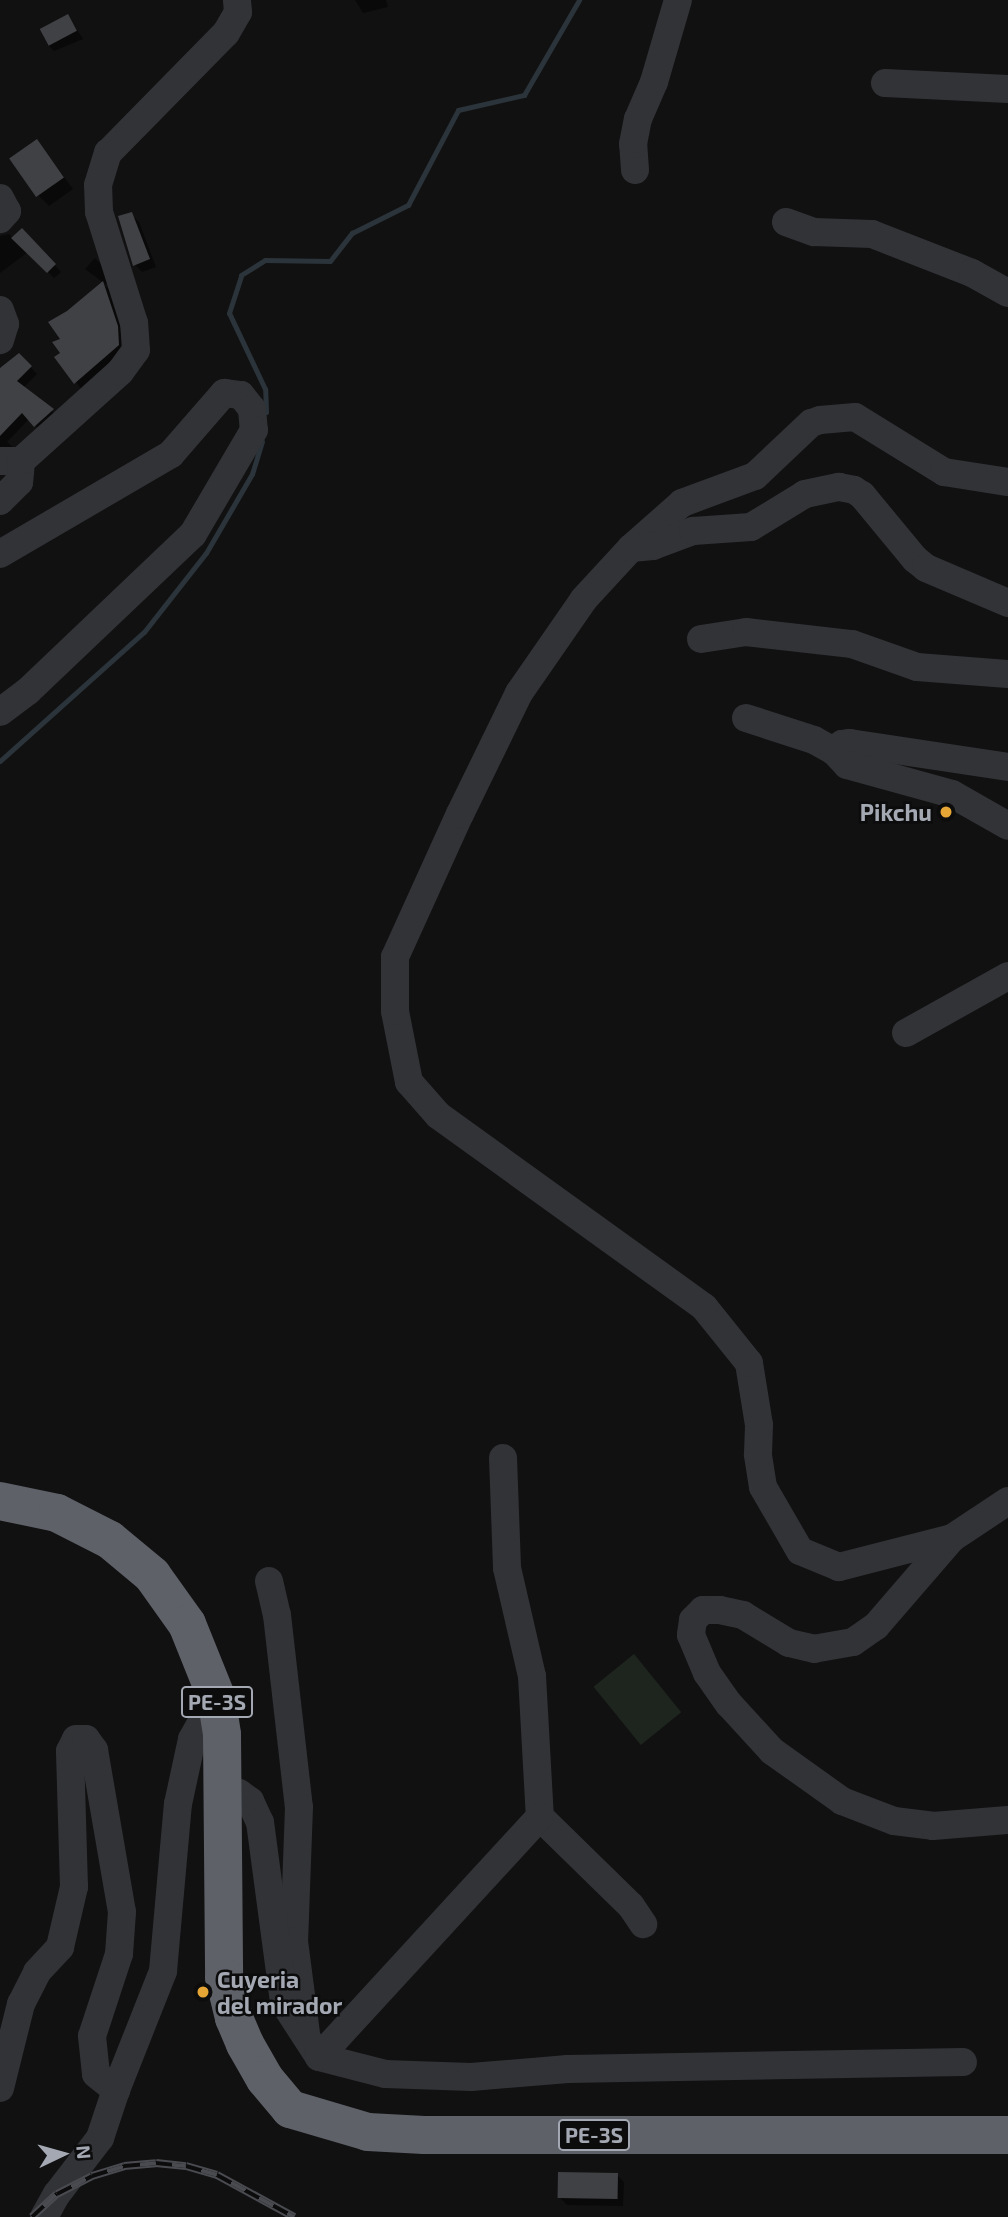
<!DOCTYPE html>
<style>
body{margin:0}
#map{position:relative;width:1008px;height:2217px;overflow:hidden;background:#111112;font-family:"Exo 2",sans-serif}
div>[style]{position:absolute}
.green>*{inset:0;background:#1e251e;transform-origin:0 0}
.shadow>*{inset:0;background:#0007}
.stream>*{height:5px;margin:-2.5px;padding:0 2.5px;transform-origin:2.5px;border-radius:2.5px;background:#2b343a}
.building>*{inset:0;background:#404145;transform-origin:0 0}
.minor>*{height:28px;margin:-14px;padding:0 14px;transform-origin:14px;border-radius:14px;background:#323337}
.highway>*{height:38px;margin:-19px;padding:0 19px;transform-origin:19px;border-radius:19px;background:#5e6168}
.rail>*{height:8px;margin-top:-4px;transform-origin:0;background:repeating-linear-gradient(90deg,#0c0c0d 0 16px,#494b50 0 32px);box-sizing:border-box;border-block:2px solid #494b50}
.dots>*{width:19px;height:19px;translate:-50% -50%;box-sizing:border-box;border:4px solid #0c0c0d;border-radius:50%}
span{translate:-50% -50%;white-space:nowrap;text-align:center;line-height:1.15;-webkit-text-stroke:5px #0c0c0d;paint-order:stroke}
.shield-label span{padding:2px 5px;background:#0c0c0d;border:2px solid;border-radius:5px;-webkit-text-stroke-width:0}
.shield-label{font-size:21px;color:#a3a8b2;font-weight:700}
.poi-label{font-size:23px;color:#a3a8b2;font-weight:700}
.right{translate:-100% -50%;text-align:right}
.left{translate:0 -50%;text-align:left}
.north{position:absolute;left:28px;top:2119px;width:70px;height:70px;-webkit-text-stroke:5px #0c0c0d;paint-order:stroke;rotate:85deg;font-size:19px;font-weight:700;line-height:28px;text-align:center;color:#a3a8b2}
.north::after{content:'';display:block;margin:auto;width:24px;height:32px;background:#a3a8b2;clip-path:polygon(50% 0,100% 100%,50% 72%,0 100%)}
</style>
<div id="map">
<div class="green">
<i style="left:634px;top:1654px;width:75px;height:52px;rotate:51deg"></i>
</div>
<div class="shadow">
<i style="clip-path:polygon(355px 0,386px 0,388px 7px,363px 13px)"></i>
<i style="clip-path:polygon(68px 16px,83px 39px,54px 51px,47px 44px)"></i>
<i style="clip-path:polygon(37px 141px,73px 189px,49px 206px,37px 194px)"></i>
<i style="clip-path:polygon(131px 214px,139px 222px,156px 267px,142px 272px,135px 265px)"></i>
<i style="clip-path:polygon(22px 230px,61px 272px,54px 278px,28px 252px,0 273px,0 236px,9px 234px,13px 238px)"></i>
<i style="clip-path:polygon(95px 258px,102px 265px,108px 285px,103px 283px,110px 290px,124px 335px,126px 353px,82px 390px,57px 357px,62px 353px,68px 313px,104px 283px,85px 269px)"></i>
<i style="clip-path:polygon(19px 355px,37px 374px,23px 388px,59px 417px,42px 432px,29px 419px,7px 442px,17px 451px,0 453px,0 367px,4px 370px)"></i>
<i style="clip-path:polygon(617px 2175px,624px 2182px,623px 2206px,567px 2205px,559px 2197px)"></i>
</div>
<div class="stream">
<i style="left:266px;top:412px;width:23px;rotate:-92deg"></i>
<i style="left:265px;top:389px;width:84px;rotate:-115.3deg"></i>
<i style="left:229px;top:313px;width:40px;rotate:-72deg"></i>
<i style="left:241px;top:275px;width:28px;rotate:-32deg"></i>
<i style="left:265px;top:260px;width:65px;rotate:0.9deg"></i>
<i style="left:330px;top:261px;width:36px;rotate:-52deg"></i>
<i style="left:352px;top:233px;width:63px;rotate:-26.6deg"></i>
<i style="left:408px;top:205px;width:107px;rotate:-62.2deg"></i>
<i style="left:458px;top:110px;width:68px;rotate:-12.8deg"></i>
<i style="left:524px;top:95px;width:110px;rotate:-59.9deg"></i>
<i style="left:0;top:761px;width:193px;rotate:-41.9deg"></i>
<i style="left:144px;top:632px;width:100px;rotate:-51.9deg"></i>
<i style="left:206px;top:553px;width:91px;rotate:-59.8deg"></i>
<i style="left:252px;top:474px;width:34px;rotate:-73deg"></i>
</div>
<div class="building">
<i style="left:68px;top:14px;width:19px;height:32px;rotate:62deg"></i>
<i style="left:37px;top:139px;width:47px;height:34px;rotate:55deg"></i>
<i style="clip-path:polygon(132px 212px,150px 259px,133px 266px,118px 216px)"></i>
<i style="clip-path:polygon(22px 228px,56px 264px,47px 273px,11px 238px)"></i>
<i style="clip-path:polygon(103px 281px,118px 326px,119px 345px,74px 384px,54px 357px,60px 353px,52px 342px,60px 339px,48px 322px,67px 311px)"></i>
<i style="clip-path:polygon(19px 353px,32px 366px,17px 381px,54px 409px,34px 427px,22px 413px,0 436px,0 368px)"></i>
<i style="left:558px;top:2172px;width:60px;height:26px;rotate:1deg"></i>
</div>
<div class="minor">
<i style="left:885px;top:83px;width:123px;rotate:2.8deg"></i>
<i style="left:635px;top:170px;width:26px;rotate:-94deg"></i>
<i style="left:633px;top:144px;width:25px;rotate:-79deg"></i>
<i style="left:638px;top:119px;width:40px;rotate:-66.6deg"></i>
<i style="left:654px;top:82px;width:85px;rotate:-73.7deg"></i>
<i style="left:0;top:198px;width:15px;rotate:62deg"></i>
<i style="left:7px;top:211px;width:11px;rotate:131deg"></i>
<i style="left:786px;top:222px;width:30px;rotate:20deg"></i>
<i style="left:814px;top:232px;width:58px;rotate:2deg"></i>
<i style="left:872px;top:234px;width:107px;rotate:21.3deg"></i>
<i style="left:972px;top:273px;width:41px;rotate:29.1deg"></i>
<i style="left:0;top:310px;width:15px;rotate:70deg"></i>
<i style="left:5px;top:324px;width:17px;rotate:107deg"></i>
<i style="left:0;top:461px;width:21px"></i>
<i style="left:21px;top:461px;width:21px;rotate:95deg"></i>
<i style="left:19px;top:482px;width:27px;rotate:135deg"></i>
<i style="left:21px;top:461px;width:133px;rotate:-42deg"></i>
<i style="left:120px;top:372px;width:27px;rotate:-54deg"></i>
<i style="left:136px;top:350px;width:27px;rotate:-94deg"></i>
<i style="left:134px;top:323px;width:116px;rotate:-107.5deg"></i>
<i style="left:99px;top:212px;width:27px;rotate:-92deg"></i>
<i style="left:98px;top:185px;width:34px;rotate:-73deg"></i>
<i style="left:108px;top:153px;width:168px;rotate:-45.5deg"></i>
<i style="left:226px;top:33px;width:24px;rotate:-60deg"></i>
<i style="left:238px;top:12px;width:12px;rotate:-95deg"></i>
<i style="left:631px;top:548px;width:68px;rotate:-41.4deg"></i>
<i style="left:682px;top:503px;width:78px;rotate:-20.3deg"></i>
<i style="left:755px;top:476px;width:77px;rotate:-43.4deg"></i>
<i style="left:811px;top:423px;width:9px;rotate:-18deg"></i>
<i style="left:820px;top:420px;width:35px;rotate:-5deg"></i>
<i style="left:855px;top:417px;width:105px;rotate:31.7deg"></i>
<i style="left:944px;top:472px;width:65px;rotate:8.9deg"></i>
<i style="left:0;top:554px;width:198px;rotate:-30.3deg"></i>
<i style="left:171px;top:454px;width:81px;rotate:-49deg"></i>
<i style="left:224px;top:393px;width:17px;rotate:7deg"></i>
<i style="left:241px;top:395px;width:18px;rotate:52deg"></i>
<i style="left:252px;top:409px;width:21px;rotate:85deg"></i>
<i style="left:254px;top:430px;width:121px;rotate:120.4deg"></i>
<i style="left:193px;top:534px;width:228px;rotate:136.4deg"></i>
<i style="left:28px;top:691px;width:35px;rotate:143deg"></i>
<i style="left:701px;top:639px;width:46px;rotate:-8.8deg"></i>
<i style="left:746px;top:632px;width:107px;rotate:6.5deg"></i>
<i style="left:852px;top:644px;width:69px;rotate:19.5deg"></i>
<i style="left:917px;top:667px;width:91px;rotate:4.4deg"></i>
<i style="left:746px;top:718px;width:71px;rotate:17.9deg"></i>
<i style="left:814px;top:740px;width:23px;rotate:29deg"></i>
<i style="left:1008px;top:767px;width:160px;rotate:-171.4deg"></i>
<i style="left:850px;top:743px;width:8px;rotate:173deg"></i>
<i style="left:842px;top:744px;width:11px;rotate:139deg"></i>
<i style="left:834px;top:751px;width:19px;rotate:47deg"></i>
<i style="left:847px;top:765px;width:109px;rotate:15.4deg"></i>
<i style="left:952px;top:794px;width:64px;rotate:29.7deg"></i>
<i style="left:906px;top:1033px;width:117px;rotate:-29.2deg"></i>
<i style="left:503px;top:1458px;width:110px;rotate:87.9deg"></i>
<i style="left:507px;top:1568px;width:111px;rotate:77deg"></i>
<i style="left:532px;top:1676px;width:141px;rotate:86.8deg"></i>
<i style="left:540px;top:1817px;width:127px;rotate:44.4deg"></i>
<i style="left:631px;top:1906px;width:22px;rotate:56deg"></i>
<i style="left:1008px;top:1501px;width:67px;rotate:146.5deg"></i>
<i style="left:952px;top:1538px;width:116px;rotate:130.8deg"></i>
<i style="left:876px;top:1626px;width:28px;rotate:145deg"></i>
<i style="left:853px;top:1642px;width:39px;rotate:170deg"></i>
<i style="left:815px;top:1649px;width:27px;rotate:-167deg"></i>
<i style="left:789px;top:1643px;width:54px;rotate:-148.7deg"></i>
<i style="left:743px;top:1615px;width:24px;rotate:-168deg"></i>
<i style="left:720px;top:1610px;width:17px;rotate:180deg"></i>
<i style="left:703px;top:1610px;width:14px;rotate:135deg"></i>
<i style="left:693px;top:1620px;width:15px;rotate:98deg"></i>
<i style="left:691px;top:1635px;width:41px;rotate:67.2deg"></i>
<i style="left:707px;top:1673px;width:38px;rotate:55deg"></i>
<i style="left:729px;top:1704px;width:64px;rotate:47.5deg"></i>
<i style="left:772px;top:1751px;width:86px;rotate:35.5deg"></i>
<i style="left:842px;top:1801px;width:56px;rotate:21deg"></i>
<i style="left:894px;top:1821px;width:39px;rotate:7deg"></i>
<i style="left:933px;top:1826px;width:75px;rotate:-4.6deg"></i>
<i style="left:952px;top:1538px;width:117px;rotate:165.6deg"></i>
<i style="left:839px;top:1567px;width:42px;rotate:-157.7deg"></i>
<i style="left:800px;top:1551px;width:74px;rotate:-120deg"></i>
<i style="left:763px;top:1487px;width:33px;rotate:-99deg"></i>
<i style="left:758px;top:1454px;width:29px;rotate:-88deg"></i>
<i style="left:759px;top:1425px;width:63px;rotate:-99.2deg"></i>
<i style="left:749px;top:1363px;width:72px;rotate:-128.8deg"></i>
<i style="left:704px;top:1307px;width:328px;rotate:-144.2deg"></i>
<i style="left:438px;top:1115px;width:44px;rotate:-131.3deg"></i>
<i style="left:409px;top:1082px;width:72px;rotate:-101.2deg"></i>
<i style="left:395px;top:1011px;width:54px;rotate:-90deg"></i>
<i style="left:395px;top:957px;width:157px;rotate:-65.6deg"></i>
<i style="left:460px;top:814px;width:135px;rotate:-64deg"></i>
<i style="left:519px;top:693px;width:114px;rotate:-55.3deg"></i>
<i style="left:584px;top:599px;width:69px;rotate:-47.3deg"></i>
<i style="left:631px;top:548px;width:22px;rotate:-5deg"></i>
<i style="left:653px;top:546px;width:43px;rotate:-20.6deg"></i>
<i style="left:693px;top:531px;width:58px;rotate:-3.9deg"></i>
<i style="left:751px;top:527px;width:63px;rotate:-31.4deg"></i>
<i style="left:805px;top:494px;width:35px;rotate:-12deg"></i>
<i style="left:839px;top:487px;width:15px;rotate:11deg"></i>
<i style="left:854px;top:490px;width:9px;rotate:32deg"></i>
<i style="left:862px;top:495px;width:83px;rotate:50.4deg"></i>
<i style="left:915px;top:559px;width:14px;rotate:39deg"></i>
<i style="left:926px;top:568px;width:89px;rotate:23.1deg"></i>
<i style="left:269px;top:1581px;width:35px;rotate:77deg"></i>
<i style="left:277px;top:1615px;width:193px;rotate:83.5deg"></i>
<i style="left:299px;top:1807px;width:134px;rotate:92.1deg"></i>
<i style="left:294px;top:1941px;width:94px;rotate:82.6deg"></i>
<i style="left:223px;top:1794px;width:16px;rotate:-4deg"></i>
<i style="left:239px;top:1793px;width:14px;rotate:36deg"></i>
<i style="left:250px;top:1801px;width:23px;rotate:65deg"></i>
<i style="left:260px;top:1822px;width:183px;rotate:82.4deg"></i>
<i style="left:284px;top:2003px;width:64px;rotate:57.1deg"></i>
<i style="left:319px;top:2057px;width:68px;rotate:14.4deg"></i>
<i style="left:385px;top:2074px;width:86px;rotate:2deg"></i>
<i style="left:471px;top:2077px;width:97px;rotate:-4.7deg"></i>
<i style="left:568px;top:2069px;width:395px;rotate:-1deg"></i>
<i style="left:319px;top:2057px;width:326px;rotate:-47.4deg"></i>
<i style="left:0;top:2088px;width:87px;rotate:-76deg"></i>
<i style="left:21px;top:2004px;width:36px;rotate:-63deg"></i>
<i style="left:37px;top:1972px;width:34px;rotate:-47deg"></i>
<i style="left:60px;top:1947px;width:62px;rotate:-76.9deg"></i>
<i style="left:74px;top:1887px;width:136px;rotate:-91.7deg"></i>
<i style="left:70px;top:1751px;width:13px;rotate:-63deg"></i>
<i style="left:76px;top:1739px;width:10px"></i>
<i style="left:86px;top:1739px;width:14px;rotate:54deg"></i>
<i style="left:94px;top:1750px;width:164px;rotate:80.2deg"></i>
<i style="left:122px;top:1912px;width:42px;rotate:94.1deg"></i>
<i style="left:119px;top:1954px;width:86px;rotate:108.2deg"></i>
<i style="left:92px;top:2036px;width:38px;rotate:84deg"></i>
<i style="left:96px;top:2074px;width:26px;rotate:39deg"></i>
<i style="left:116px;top:2090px;width:128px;rotate:-68.4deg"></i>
<i style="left:163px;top:1971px;width:168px;rotate:-84.9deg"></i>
<i style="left:178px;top:1804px;width:66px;rotate:-77.8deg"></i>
<i style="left:192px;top:1739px;width:49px;rotate:-60.8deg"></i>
<i style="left:44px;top:2217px;width:26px;rotate:-61deg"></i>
<i style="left:57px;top:2194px;width:71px;rotate:-52.5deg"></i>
<i style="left:100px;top:2138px;width:51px;rotate:-71.6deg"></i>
</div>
<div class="highway">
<i style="left:0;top:1501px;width:58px;rotate:11.9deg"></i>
<i style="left:57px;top:1513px;width:59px;rotate:27deg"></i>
<i style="left:110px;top:1540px;width:55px;rotate:39.8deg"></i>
<i style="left:152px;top:1575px;width:60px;rotate:54.5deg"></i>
<i style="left:187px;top:1624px;width:78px;rotate:68.1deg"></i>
<i style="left:216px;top:1696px;width:39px;rotate:81deg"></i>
<i style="left:222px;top:1735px;width:242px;rotate:89.5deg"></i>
<i style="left:224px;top:1977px;width:42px;rotate:76.3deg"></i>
<i style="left:234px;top:2018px;width:28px;rotate:67deg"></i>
<i style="left:245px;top:2044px;width:40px;rotate:60.3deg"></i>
<i style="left:265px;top:2079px;width:39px;rotate:50deg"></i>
<i style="left:290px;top:2109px;width:81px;rotate:16.4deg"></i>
<i style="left:368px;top:2132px;width:56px;rotate:3.1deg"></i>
<i style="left:424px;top:2135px;width:584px"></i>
</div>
<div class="rail">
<i style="left:32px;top:2217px;width:34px;rotate:-43deg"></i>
<i style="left:57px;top:2194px;width:39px;rotate:-27deg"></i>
<i style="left:92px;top:2176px;width:34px;rotate:-17deg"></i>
<i style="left:124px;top:2166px;width:32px;rotate:-5deg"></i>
<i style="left:156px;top:2163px;width:30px;rotate:6deg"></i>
<i style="left:186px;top:2166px;width:32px;rotate:16deg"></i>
<i style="left:217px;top:2175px;width:88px;rotate:28.6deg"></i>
</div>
<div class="dots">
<i style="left:946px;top:812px;background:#e5a636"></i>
<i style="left:203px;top:1992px;background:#e5a636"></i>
</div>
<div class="shield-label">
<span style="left:217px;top:1702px">PE-3S</span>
<span style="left:594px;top:2135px">PE-3S</span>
</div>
<div class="poi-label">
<span class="right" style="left:932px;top:812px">Pikchu</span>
<span class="left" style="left:217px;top:1992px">Cuyeria<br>del mirador</span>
</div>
<div class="north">N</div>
</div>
